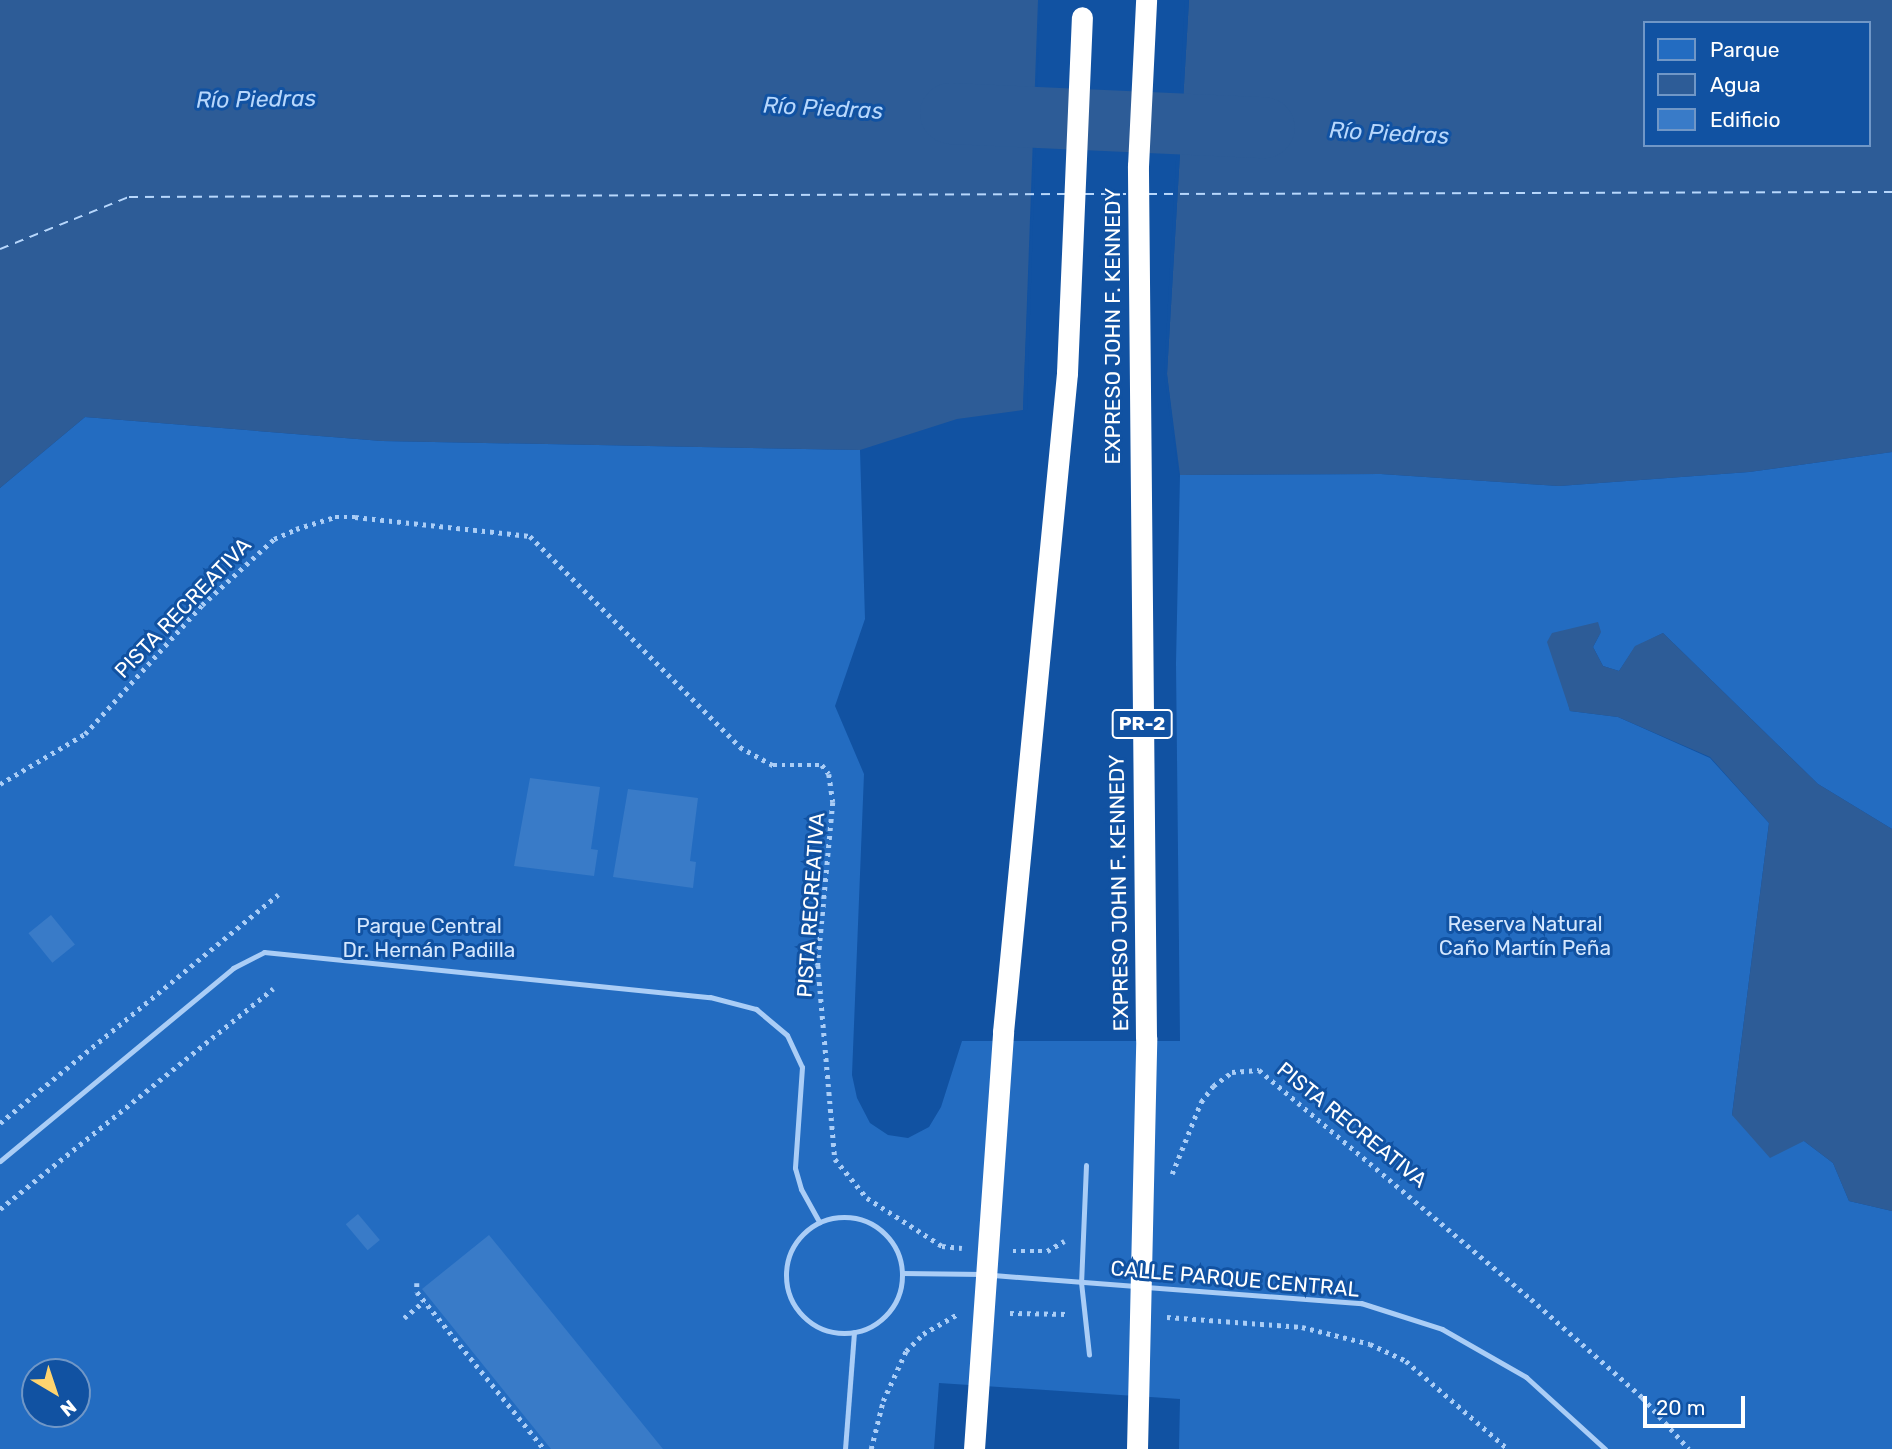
<!DOCTYPE html>
<meta charset="utf-8">
<style>
body{margin:0}
#map{position:relative;width:1892px;height:1449px;overflow:hidden;background:#1152a2;font-family:Rubik,sans-serif}
div>[style]{position:absolute}
.green>*{inset:0;background:#236cc1}
.water>*{inset:0;background:#2d5c97}
.pier>*{inset:0;background:#1152a2}
.river>*{height:61px;margin:-30.5px;padding:0 30.5px;transform-origin:30.5px;border-radius:30.5px;background:#2d5c97}
.ferry>*{height:2px;margin-top:-1px;transform-origin:0;background:repeating-linear-gradient(90deg,#b7d7fc 0 9px,transparent 0 16px)}
.building>*{inset:0;background:#397bc8;transform-origin:0 0}
.path>*{height:4.5px;margin-top:-2.25px;transform-origin:0;background:repeating-linear-gradient(90deg,#aacdf6 0 3.5px,transparent 0 8.5px)}
.service>*{height:5px;margin:-2.5px;padding:0 2.5px;transform-origin:2.5px;border-radius:2.5px;background:#aacdf6}
.service>.ring{margin:-2.5px;padding:0;box-sizing:content-box;background:none;border:5px solid #aacdf6;border-radius:50%}
.motorway-bridge>*{height:21px;margin:-10.5px;padding:0 10.5px;transform-origin:10.5px;border-radius:10.5px;background:#fff}
span{translate:-50% -50%;white-space:nowrap;text-align:center;line-height:1.15;-webkit-text-stroke:6px #1152a2;paint-order:stroke}
.shield-label span{padding:2px 5px;background:#1152a2;border:2px solid;border-radius:5px;-webkit-text-stroke-width:0}
.shield-label{font-size:19px;color:#fff;font-weight:700}
.street-label{font-size:21px;color:#fff}
.park-label{font-size:21px;color:#d4e7fe}
.water-label{font-size:23px;color:#b7d7fc;font-style:italic}
.legend{position:absolute;left:1643px;top:21px;width:228px;height:126px;box-sizing:border-box;background:#1152a2;border:2px solid #7097c7;margin:0;padding:9px 12px;list-style:none;font-size:21px;color:#fff}
.legend li{display:flex;align-items:center;gap:14px;height:35px}
.legend b{width:35px;border:2px solid #7097c7}
.north{position:absolute;left:21px;top:1358px;width:70px;height:70px;box-sizing:border-box;background:#1152a2;border:2px solid #7097c7;border-radius:50%;rotate:141deg;font-size:19px;font-weight:700;line-height:28px;text-align:center;color:#fff}
.north::after{content:'';display:block;margin:auto;width:24px;height:32px;background:#ffd46f;clip-path:polygon(50% 0,100% 100%,50% 72%,0 100%)}
.scale{position:absolute;left:1643px;top:1396px;width:102px;height:32px;box-sizing:border-box;border:4px solid #fff;border-top:0;padding-left:9px;font-size:21px;line-height:24px;white-space:nowrap;color:#fff;-webkit-text-stroke:5px #1152a2;paint-order:stroke}
</style>
<div id="map">
<div class="green">
<i style="clip-path:polygon(evenodd,85px 417px,382px 441px,860px 450px,865px 619px,835px 706px,864px 774px,852px 1075px,857px 1098px,870px 1123px,888px 1135px,908px 1138px,929px 1127px,941px 1107px,962px 1041px,1180px 1041px,1176px 663px,1180px 475px,1381px 474px,1559px 486px,1749px 472px,1892px 452px,1892px 829px,1818px 784px,1663px 633px,1635px 647px,1619px 671px,1603px 666px,1593px 647px,1601px 632px,1564px 687px,1570px 711px,1618px 717px,1710px 758px,1769px 823px,1732px 1115px,1804px 1141px,1833px 1163px,1849px 1201px,1892px 1211px,1892px 1449px,1179px 1449px,1180px 1399px,939px 1383px,934px 1449px,0 1449px,0 488px,85px 417px,35px 1372px,77px 1372px,77px 1414px,35px 1414px,35px 1372px)"></i>
</div>
<div class="water">
<i style="clip-path:polygon(0 0,1038px 0,1023px 410px,957px 419px,860px 450px,382px 441px,85px 417px,0 488px)"></i>
<i style="clip-path:polygon(evenodd,1189px 0,1892px 0,1892px 452px,1749px 472px,1559px 486px,1381px 474px,1180px 475px,1167px 374px,1189px 0,1645px 23px,1869px 23px,1869px 145px,1645px 145px,1645px 23px)"></i>
<i style="clip-path:polygon(1598px 622px,1601px 632px,1593px 647px,1603px 666px,1619px 671px,1635px 646px,1663px 633px,1818px 784px,1892px 829px,1892px 1211px,1849px 1201px,1833px 1163px,1804px 1141px,1770px 1158px,1732px 1115px,1769px 823px,1710px 757px,1618px 717px,1570px 711px,1547px 642px,1552px 633px)"></i>
</div>
<div class="pier">
<i style="clip-path:polygon(1040px 0,1027px 410px,1023px 414px,1023px 410px)"></i>
<i style="clip-path:polygon(1185px 0,1189px 0,1167px 374px,1179px 478px,1164px 375px)"></i>
</div>
<div class="river">
<i style="left:950px;top:113px;width:314px;rotate:2.6deg"></i>
</div>
<div class="ferry">
<i style="left:1085px;top:194px;width:43px"></i>
<i style="left:1148px;top:194px;width:744px;rotate:-0.15deg"></i>
<i style="left:0;top:249px;width:139px;rotate:-22deg"></i>
<i style="left:129px;top:197px;width:936px;rotate:-0.18deg"></i>
</div>
<div class="building">
<i style="clip-path:polygon(530px 778px,600px 787px,591px 849px,598px 850px,594px 876px,514px 866px)"></i>
<i style="clip-path:polygon(628px 789px,698px 798px,690px 861px,696px 862px,693px 888px,613px 877px)"></i>
<i style="left:51px;top:915px;width:38px;height:29px;rotate:51deg"></i>
<i style="left:358px;top:1214px;width:34px;height:16px;rotate:50deg"></i>
<i style="clip-path:polygon(489px 1235px,663px 1449px,551px 1449px,422px 1289px)"></i>
</div>
<div class="path">
<i style="left:0;top:784px;width:99px;rotate:-30.5deg"></i>
<i style="left:85px;top:734px;width:174px;rotate:-47.8deg"></i>
<i style="left:202px;top:605px;width:98px;rotate:-42.5deg"></i>
<i style="left:274px;top:539px;width:24px;rotate:-24deg"></i>
<i style="left:296px;top:529px;width:41px;rotate:-17.1deg"></i>
<i style="left:335px;top:517px;width:20px"></i>
<i style="left:355px;top:517px;width:176px;rotate:6.2deg"></i>
<i style="left:530px;top:536px;width:298px;rotate:45.1deg"></i>
<i style="left:740px;top:747px;width:38px;rotate:29deg"></i>
<i style="left:773px;top:765px;width:49px"></i>
<i style="left:822px;top:765px;width:11px;rotate:52deg"></i>
<i style="left:829px;top:774px;width:28px;rotate:82deg"></i>
<i style="left:833px;top:802px;width:164px;rotate:95.3deg"></i>
<i style="left:818px;top:965px;width:195px;rotate:85deg"></i>
<i style="left:835px;top:1159px;width:50px;rotate:50.6deg"></i>
<i style="left:867px;top:1198px;width:89px;rotate:32.6deg"></i>
<i style="left:942px;top:1246px;width:20px;rotate:6deg"></i>
<i style="left:0;top:1123px;width:360px;rotate:-39.4deg"></i>
<i style="left:1172px;top:1174px;width:78px;rotate:-68.1deg"></i>
<i style="left:1201px;top:1102px;width:20px;rotate:-53deg"></i>
<i style="left:1213px;top:1086px;width:24px;rotate:-36deg"></i>
<i style="left:1232px;top:1072px;width:27px;rotate:-4deg"></i>
<i style="left:1259px;top:1070px;width:356px;rotate:40.1deg"></i>
<i style="left:1531px;top:1299px;width:148px;rotate:41.4deg"></i>
<i style="left:1642px;top:1397px;width:70px;rotate:47.9deg"></i>
<i style="left:0;top:1209px;width:351px;rotate:-38.9deg"></i>
<i style="left:1013px;top:1251px;width:34px"></i>
<i style="left:1047px;top:1251px;width:20px;rotate:-30deg"></i>
<i style="left:417px;top:1283px;width:9px;rotate:90deg"></i>
<i style="left:417px;top:1292px;width:202px;rotate:51deg"></i>
<i style="left:1010px;top:1313px;width:57px;rotate:1deg"></i>
<i style="left:1167px;top:1317px;width:135px;rotate:4.2deg"></i>
<i style="left:1302px;top:1327px;width:70px;rotate:14deg"></i>
<i style="left:1370px;top:1344px;width:40px;rotate:25deg"></i>
<i style="left:1406px;top:1361px;width:135px;rotate:40.8deg"></i>
<i style="left:404px;top:1318px;width:26px;rotate:-40deg"></i>
<i style="left:871px;top:1449px;width:49px;rotate:-76deg"></i>
<i style="left:883px;top:1401px;width:55px;rotate:-65.3deg"></i>
<i style="left:906px;top:1351px;width:24px;rotate:-45deg"></i>
<i style="left:923px;top:1334px;width:38px;rotate:-30deg"></i>
</div>
<div class="service">
<i style="left:0;top:1161px;width:303px;rotate:-39.6deg"></i>
<i style="left:233px;top:968px;width:35px;rotate:-27deg"></i>
<i style="left:264px;top:952px;width:448px;rotate:5.8deg"></i>
<i style="left:710px;top:997px;width:48px;rotate:14.6deg"></i>
<i style="left:756px;top:1009px;width:40px;rotate:40deg"></i>
<i style="left:787px;top:1035px;width:35px;rotate:65deg"></i>
<i style="left:802px;top:1067px;width:101px;rotate:94deg"></i>
<i style="left:795px;top:1168px;width:22px;rotate:74deg"></i>
<i style="left:801px;top:1189px;width:38px;rotate:61deg"></i>
<i style="left:1086px;top:1165px;width:117px;rotate:92.4deg"></i>
<i style="left:1081px;top:1282px;width:73px;rotate:83.7deg"></i>
<i class="ring" style="left:786px;top:1217px;width:111px;height:111px"></i>
<i style="left:902px;top:1273px;width:81px;rotate:0.7deg"></i>
<i style="left:993px;top:1275px;width:143px;rotate:4.4deg"></i>
<i style="left:1146px;top:1287px;width:216px;rotate:4.3deg"></i>
<i style="left:1361px;top:1303px;width:85px;rotate:17.8deg"></i>
<i style="left:1442px;top:1329px;width:97px;rotate:29.7deg"></i>
<i style="left:1526px;top:1377px;width:107px;rotate:42.3deg"></i>
<i style="left:845px;top:1449px;width:117px;rotate:-85.6deg"></i>
</div>
<div class="motorway-bridge">
<i style="left:974px;top:1449px;width:418px;rotate:-86deg"></i>
<i style="left:1003px;top:1032px;width:662px;rotate:-84.45deg"></i>
<i style="left:1067px;top:373px;width:356px;rotate:-87.6deg"></i>
<i style="left:1137px;top:1449px;width:411px;rotate:-88.7deg"></i>
<i style="left:1146px;top:1038px;width:872px;rotate:-90.53deg"></i>
<i style="left:1138px;top:166px;width:166px;rotate:-87.2deg"></i>
</div>
<div class="shield-label">
<span style="left:1142px;top:724px">PR-2</span>
</div>
<div class="street-label">
<span style="left:1113px;top:326px;rotate:-90deg">EXPRESO JOHN F. KENNEDY</span>
<span style="left:183px;top:608px;rotate:-46deg">PISTA RECREATIVA</span>
<span style="left:1119px;top:893px;rotate:-91deg">EXPRESO JOHN F. KENNEDY</span>
<span style="left:811px;top:905px;rotate:-86deg">PISTA RECREATIVA</span>
<span style="left:1352px;top:1125px;rotate:39deg">PISTA RECREATIVA</span>
<span style="left:1235px;top:1279px;rotate:5deg">CALLE PARQUE CENTRAL</span>
</div>
<div class="park-label">
<span style="left:1525px;top:936px">Reserva Natural<br>Caño Martín Peña</span>
<span style="left:429px;top:938px">Parque Central<br>Dr. Hernán Padilla</span>
</div>
<div class="water-label">
<span style="left:256px;top:99px;rotate:-1deg">Río Piedras</span>
<span style="left:823px;top:108px;rotate:3deg">Río Piedras</span>
<span style="left:1389px;top:133px;rotate:3deg">Río Piedras</span>
</div>
<ul class="legend">
<li><b style="height:19px;background:#236cc1"></b>Parque</li>
<li><b style="height:19px;background:#2d5c97"></b>Agua</li>
<li><b style="height:19px;background:#397bc8"></b>Edificio</li>
</ul>
<div class="north">N</div>
<div class="scale">20 m</div>
</div>
